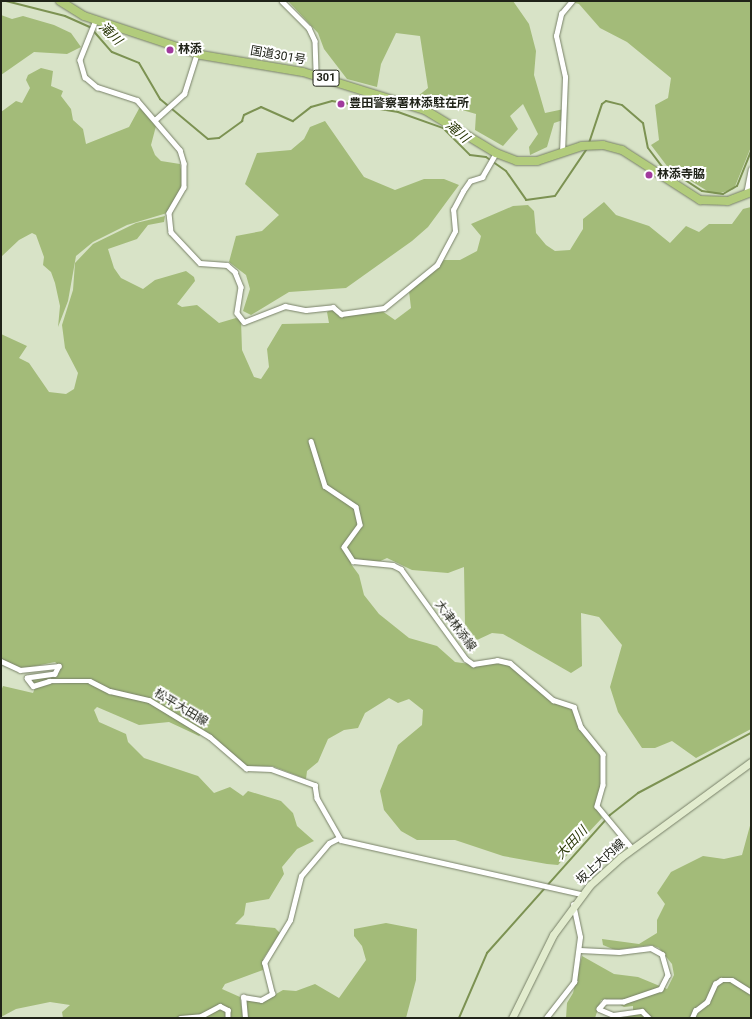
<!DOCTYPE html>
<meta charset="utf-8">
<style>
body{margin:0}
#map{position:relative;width:752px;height:1019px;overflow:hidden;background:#d8e3c7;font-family:Roboto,"Noto Sans JP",sans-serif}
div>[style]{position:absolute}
.forest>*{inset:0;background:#a3bb79}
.stream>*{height:2px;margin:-1px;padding:0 1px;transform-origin:1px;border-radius:1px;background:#7c9252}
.roads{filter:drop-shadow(0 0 1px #788168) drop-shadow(0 0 1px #788168)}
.minor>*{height:4.5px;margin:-2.25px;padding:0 2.25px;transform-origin:2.25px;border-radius:2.25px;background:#fff}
.secondary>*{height:7px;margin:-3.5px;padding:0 3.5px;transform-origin:3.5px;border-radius:3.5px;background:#e2ecce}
.trunk>*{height:8px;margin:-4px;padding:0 4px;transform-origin:4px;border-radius:4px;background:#b2cc7c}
.dots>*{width:11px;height:11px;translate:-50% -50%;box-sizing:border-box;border:2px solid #fff;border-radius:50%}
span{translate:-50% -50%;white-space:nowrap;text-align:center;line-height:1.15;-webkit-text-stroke:4px #fff;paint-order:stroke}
.shield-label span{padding:1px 3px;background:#fff;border:1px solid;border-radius:3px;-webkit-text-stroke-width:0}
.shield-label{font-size:11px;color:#202319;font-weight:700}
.poi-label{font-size:12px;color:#202319;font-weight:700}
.left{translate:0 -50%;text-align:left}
.street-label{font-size:12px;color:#202319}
.water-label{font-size:13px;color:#263402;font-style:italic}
.frame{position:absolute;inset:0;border:2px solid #202319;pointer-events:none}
</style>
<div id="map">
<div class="forest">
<i style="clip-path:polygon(288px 1px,513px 1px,529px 24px,536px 51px,534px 75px,545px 113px,564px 109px,563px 120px,554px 123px,547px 147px,530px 155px,529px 147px,538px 134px,523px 104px,510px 116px,518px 129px,503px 146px,475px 130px,476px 114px,452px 107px,420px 106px,413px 100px,428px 88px,420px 36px,396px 33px,381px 64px,377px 87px,347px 79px,324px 49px,318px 33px)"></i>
<i style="clip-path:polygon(567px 1px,751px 1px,751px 147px,734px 189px,717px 194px,709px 192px,667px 166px,651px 145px,659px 140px,655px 105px,668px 98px,671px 78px,627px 42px,600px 28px,579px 4px)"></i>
<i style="clip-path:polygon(1px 15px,12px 19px,23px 16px,54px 25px,71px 33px,81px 47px,67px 54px,34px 52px,1px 75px)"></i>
<i style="clip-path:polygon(41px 68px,53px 71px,51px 86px,63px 91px,61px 96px,71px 109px,73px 120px,83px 129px,86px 144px,129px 127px,141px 105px,156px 126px,151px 145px,155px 155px,161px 161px,180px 164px,182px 175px,182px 185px,167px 213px,127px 225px,93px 242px,76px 256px,68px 301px,58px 327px,60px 306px,55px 283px,51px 272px,43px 265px,44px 257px,36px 235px,32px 233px,19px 240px,1px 257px,1px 112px,16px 101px,22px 103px,30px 88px,26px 80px,28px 75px)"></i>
<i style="clip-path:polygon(325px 121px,364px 177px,395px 190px,424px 179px,444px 179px,459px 185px,428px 227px,412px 241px,346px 288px,289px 292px,251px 315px,243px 311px,250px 289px,246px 275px,229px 262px,236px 236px,262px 231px,279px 215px,245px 184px,257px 153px,291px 150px,304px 139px,310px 127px)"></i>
<i style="clip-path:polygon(604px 202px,616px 215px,649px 226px,670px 243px,686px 226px,699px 232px,709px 224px,732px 224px,743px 209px,751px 207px,751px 729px,696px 758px,672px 741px,655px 748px,642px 748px,618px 712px,610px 687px,622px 645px,599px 617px,581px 613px,582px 666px,571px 673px,503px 634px,492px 633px,477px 640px,465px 624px,464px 567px,448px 573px,412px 570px,387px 558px,376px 563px,354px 560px,351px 564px,359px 575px,364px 595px,379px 614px,409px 638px,437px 646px,455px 662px,477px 665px,505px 662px,543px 693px,575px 712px,601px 754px,601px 787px,595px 805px,602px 818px,558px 865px,547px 864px,503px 856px,455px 840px,417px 840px,401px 831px,384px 810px,380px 791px,398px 745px,422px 725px,423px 710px,409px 699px,398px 703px,389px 698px,365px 713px,358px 728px,344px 730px,328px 739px,318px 762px,307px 771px,306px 779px,272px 766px,247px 766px,211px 736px,145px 697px,111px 690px,91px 679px,33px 684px,31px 679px,57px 675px,60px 666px,55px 662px,21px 669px,1px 659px,1px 334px,27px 346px,19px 358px,29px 363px,49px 392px,66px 394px,74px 389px,78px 373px,65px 348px,62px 325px,73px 290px,75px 263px,93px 244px,136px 223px,165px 216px,164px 222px,148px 225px,137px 239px,108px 249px,114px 268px,121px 278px,143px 289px,155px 280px,186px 271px,194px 277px,195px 281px,177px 304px,182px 307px,197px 305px,219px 323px,236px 318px,241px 320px,242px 350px,254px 377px,261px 379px,269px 367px,267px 349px,282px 324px,329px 323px,327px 312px,332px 309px,340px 316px,382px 311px,395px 320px,411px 308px,409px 291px,444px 260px,460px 260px,477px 251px,481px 236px,471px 224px,513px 206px,528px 205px,534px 211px,536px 233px,546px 245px,555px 251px,570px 250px,583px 229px,583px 219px)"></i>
<i style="clip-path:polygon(90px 682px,148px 702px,202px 734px,199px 736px,169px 722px,139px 725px,97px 707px,94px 710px,99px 722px,126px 734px,128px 742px,144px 758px,198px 776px,214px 793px,230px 787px,243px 796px,248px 791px,281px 801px,293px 813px,297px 826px,314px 841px,297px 849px,282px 867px,284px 874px,269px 899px,246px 903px,244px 915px,235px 924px,275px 928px,280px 933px,263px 959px,263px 970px,225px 984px,222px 989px,240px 997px,243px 1018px,230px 1018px,230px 1011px,222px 1005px,205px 1013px,177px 1018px,63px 1018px,62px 1012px,70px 1005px,50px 1002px,16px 1009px,1px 1017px,1px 691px,3px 686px,33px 693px,35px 688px,47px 684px)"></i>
<i style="clip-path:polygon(751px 822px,751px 1018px,623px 1018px,633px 1015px,633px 1006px,624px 1007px,609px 999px,601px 1000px,595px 1018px,566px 1018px,567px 1003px,573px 993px,582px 956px,614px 974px,638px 977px,667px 989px,674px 975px,672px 964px,659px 948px,651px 945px,615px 950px,603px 945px,602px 939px,639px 944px,657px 933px,657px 920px,665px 904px,657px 893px,671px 872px,703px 856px,724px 859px,742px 855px)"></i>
<i style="clip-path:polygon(386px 923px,417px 929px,416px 980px,406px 1018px,246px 1018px,246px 998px,262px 1002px,283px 990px,296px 991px,315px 984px,339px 998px,366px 960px,362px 946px,354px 936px,354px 929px)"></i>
<i style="clip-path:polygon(221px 1008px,227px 1010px,227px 1018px,187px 1018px)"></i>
</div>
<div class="stream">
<i style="left:6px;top:1px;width:61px;rotate:14.3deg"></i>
<i style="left:65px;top:16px;width:27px;rotate:24deg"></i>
<i style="left:90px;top:27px;width:33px;rotate:49deg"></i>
<i style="left:112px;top:52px;width:29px;rotate:22deg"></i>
<i style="left:139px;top:63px;width:42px;rotate:59.7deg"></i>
<i style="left:160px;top:99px;width:62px;rotate:39.8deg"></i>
<i style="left:208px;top:139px;width:11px;rotate:-5deg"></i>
<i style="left:219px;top:138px;width:29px;rotate:-36deg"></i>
<i style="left:242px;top:121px;width:6px;rotate:-72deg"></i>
<i style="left:244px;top:115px;width:19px;rotate:-25deg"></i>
<i style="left:261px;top:107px;width:35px;rotate:24deg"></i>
<i style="left:293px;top:121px;width:23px;rotate:-38deg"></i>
<i style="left:311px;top:107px;width:22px;rotate:-16deg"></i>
<i style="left:332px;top:101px;width:67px;rotate:9.5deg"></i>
<i style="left:398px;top:112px;width:48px;rotate:19.6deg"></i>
<i style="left:443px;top:128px;width:38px;rotate:45deg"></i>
<i style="left:470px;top:155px;width:16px;rotate:7deg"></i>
<i style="left:486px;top:157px;width:24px;rotate:35deg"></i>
<i style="left:506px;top:171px;width:35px;rotate:55deg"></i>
<i style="left:526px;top:200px;width:29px;rotate:-8deg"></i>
<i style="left:555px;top:196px;width:59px;rotate:-56deg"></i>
<i style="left:589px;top:143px;width:41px;rotate:-71.6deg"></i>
<i style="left:602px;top:104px;width:5px;rotate:-37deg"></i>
<i style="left:606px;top:101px;width:16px;rotate:14deg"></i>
<i style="left:622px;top:105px;width:28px;rotate:41deg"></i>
<i style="left:643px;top:123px;width:25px;rotate:79deg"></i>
<i style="left:648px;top:148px;width:34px;rotate:53deg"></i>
<i style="left:671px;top:177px;width:11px;rotate:5deg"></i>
<i style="left:682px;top:178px;width:24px;rotate:33deg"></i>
<i style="left:702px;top:191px;width:21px;rotate:8deg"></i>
<i style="left:723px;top:194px;width:16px;rotate:-30deg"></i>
<i style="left:737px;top:186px;width:37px;rotate:-68deg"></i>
<i style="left:459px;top:1018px;width:71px;rotate:-66.7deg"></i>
<i style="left:487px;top:953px;width:185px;rotate:-48.3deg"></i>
<i style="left:610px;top:815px;width:36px;rotate:-38deg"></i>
<i style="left:638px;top:793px;width:128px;rotate:-28deg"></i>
</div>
<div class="roads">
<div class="minor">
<i style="left:282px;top:1px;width:38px;rotate:45deg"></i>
<i style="left:309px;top:28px;width:14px;rotate:65deg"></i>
<i style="left:315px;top:41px;width:35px;rotate:88deg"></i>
<i style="left:96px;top:20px;width:43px;rotate:111.8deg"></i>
<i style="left:80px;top:60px;width:18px;rotate:74deg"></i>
<i style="left:85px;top:77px;width:16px;rotate:40deg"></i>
<i style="left:97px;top:87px;width:42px;rotate:18deg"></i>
<i style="left:137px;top:100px;width:66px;rotate:49.3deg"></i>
<i style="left:180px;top:150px;width:14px;rotate:73deg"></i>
<i style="left:184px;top:163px;width:24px;rotate:90deg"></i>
<i style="left:184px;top:187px;width:30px;rotate:120deg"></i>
<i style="left:169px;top:213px;width:19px;rotate:84deg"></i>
<i style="left:171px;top:232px;width:42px;rotate:46.9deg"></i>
<i style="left:200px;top:263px;width:27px;rotate:4deg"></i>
<i style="left:227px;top:265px;width:11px;rotate:41deg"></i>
<i style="left:235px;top:272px;width:16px;rotate:68deg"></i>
<i style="left:241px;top:287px;width:26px;rotate:99deg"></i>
<i style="left:237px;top:313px;width:11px;rotate:52deg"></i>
<i style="left:244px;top:322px;width:44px;rotate:-21.3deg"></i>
<i style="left:285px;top:306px;width:21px;rotate:11deg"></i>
<i style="left:306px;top:310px;width:27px;rotate:-6deg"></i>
<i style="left:333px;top:307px;width:11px;rotate:41deg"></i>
<i style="left:341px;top:314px;width:43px;rotate:-7.9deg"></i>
<i style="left:384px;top:308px;width:68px;rotate:-39.1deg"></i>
<i style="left:437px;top:265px;width:38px;rotate:-62deg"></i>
<i style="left:455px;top:231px;width:21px;rotate:-95deg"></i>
<i style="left:453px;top:210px;width:21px;rotate:-62deg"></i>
<i style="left:463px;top:191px;width:12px;rotate:-55deg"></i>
<i style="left:470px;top:181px;width:13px;rotate:-18deg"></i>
<i style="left:482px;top:177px;width:28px;rotate:-60deg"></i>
<i style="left:156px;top:119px;width:38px;rotate:-42deg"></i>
<i style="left:184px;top:94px;width:43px;rotate:-72.4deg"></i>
<i style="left:562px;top:153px;width:76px;rotate:-87.7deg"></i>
<i style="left:565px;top:77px;width:42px;rotate:-102.4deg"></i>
<i style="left:556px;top:36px;width:23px;rotate:-77deg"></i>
<i style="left:561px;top:14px;width:17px;rotate:-50deg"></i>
<i style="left:746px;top:194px;width:25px;rotate:-79deg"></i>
<i style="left:311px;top:441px;width:47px;rotate:72.7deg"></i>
<i style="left:325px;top:486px;width:37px;rotate:34deg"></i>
<i style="left:356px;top:507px;width:18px;rotate:77deg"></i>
<i style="left:360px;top:525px;width:27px;rotate:126deg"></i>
<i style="left:344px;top:547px;width:17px;rotate:57deg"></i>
<i style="left:353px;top:561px;width:40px;rotate:5.7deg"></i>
<i style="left:393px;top:565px;width:9px;rotate:27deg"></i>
<i style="left:401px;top:569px;width:111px;rotate:54.2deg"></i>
<i style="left:466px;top:659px;width:9px;rotate:36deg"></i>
<i style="left:473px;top:664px;width:24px;rotate:-9deg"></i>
<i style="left:497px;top:660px;width:13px;rotate:13deg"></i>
<i style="left:510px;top:663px;width:57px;rotate:40.7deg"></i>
<i style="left:553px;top:700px;width:22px;rotate:18deg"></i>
<i style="left:574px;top:707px;width:21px;rotate:71deg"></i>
<i style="left:581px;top:727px;width:35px;rotate:51deg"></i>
<i style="left:603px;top:754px;width:31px;rotate:90deg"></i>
<i style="left:603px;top:785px;width:22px;rotate:106deg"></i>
<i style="left:597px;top:806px;width:55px;rotate:50.2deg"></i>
<i style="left:1px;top:661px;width:21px;rotate:25deg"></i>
<i style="left:20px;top:670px;width:39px;rotate:-6deg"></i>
<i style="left:59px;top:666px;width:9px;rotate:117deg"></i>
<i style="left:55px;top:674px;width:28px;rotate:172deg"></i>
<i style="left:27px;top:678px;width:10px;rotate:53deg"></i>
<i style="left:33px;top:686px;width:17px;rotate:-17deg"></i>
<i style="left:49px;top:681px;width:41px"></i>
<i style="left:90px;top:681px;width:22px;rotate:27deg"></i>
<i style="left:110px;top:691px;width:40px;rotate:13deg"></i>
<i style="left:149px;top:700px;width:71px;rotate:31.2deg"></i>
<i style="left:210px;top:737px;width:48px;rotate:40.7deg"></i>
<i style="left:246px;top:768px;width:25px;rotate:2deg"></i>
<i style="left:271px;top:769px;width:47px;rotate:20deg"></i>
<i style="left:315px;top:785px;width:13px;rotate:81deg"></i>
<i style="left:317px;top:798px;width:48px;rotate:60.3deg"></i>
<i style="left:341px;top:840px;width:246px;rotate:12.7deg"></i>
<i style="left:580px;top:950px;width:39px;rotate:3deg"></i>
<i style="left:619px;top:952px;width:32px;rotate:-7deg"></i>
<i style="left:651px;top:948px;width:13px;rotate:29deg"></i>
<i style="left:662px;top:954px;width:22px;rotate:74deg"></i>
<i style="left:668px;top:975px;width:16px;rotate:117deg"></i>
<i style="left:661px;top:989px;width:39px;rotate:161deg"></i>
<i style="left:624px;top:1002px;width:19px;rotate:180deg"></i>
<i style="left:605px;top:1002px;width:9px;rotate:131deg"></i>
<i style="left:599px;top:1009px;width:15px;rotate:23deg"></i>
<i style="left:613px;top:1015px;width:29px;rotate:-8deg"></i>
<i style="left:642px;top:1011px;width:10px;rotate:45deg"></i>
<i style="left:180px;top:1018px;width:21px;rotate:-5deg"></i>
<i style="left:201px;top:1016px;width:21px;rotate:-28deg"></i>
<i style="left:220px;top:1006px;width:9px;rotate:27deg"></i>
<i style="left:228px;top:1010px;width:8px;rotate:90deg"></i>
<i style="left:245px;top:1018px;width:21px;rotate:-95deg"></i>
<i style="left:243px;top:997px;width:18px;rotate:9deg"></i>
<i style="left:261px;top:1000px;width:13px;rotate:-29deg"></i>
<i style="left:272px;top:994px;width:32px;rotate:-104deg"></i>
<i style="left:264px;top:963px;width:50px;rotate:-58.8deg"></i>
<i style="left:290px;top:920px;width:45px;rotate:-76deg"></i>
<i style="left:301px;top:876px;width:43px;rotate:-49.7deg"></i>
<i style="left:329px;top:843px;width:11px;rotate:-27deg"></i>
<i style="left:546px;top:1018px;width:46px;rotate:-52.1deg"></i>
<i style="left:574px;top:982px;width:45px;rotate:-82.4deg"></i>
<i style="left:580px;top:937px;width:33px;rotate:-102deg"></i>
<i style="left:692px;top:1018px;width:8px;rotate:-67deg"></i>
<i style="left:695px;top:1011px;width:15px;rotate:-37deg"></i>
<i style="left:707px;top:1002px;width:20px;rotate:-66deg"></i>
<i style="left:715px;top:984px;width:7px;rotate:-34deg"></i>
<i style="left:721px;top:980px;width:11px"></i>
<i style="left:732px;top:980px;width:22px;rotate:32deg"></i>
</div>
<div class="secondary">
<i style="left:512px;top:1018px;width:93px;rotate:-63.7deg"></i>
<i style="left:553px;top:935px;width:62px;rotate:-53.5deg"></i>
<i style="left:590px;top:885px;width:42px;rotate:-42.1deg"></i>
<i style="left:621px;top:857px;width:161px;rotate:-36.2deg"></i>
</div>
<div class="trunk">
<i style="left:60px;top:1px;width:28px;rotate:32deg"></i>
<i style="left:84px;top:16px;width:123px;rotate:18.4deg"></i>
<i style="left:201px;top:55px;width:103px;rotate:9.5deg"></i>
<i style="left:303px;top:72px;width:128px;rotate:17.3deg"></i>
<i style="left:425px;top:110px;width:83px;rotate:31.2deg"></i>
<i style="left:496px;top:153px;width:22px;rotate:21deg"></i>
<i style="left:517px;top:161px;width:20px"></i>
<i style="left:537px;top:161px;width:47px;rotate:-18.4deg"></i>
<i style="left:582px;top:146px;width:21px;rotate:-3deg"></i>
<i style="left:603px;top:145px;width:20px;rotate:15deg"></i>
<i style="left:622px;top:150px;width:93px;rotate:32.7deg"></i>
<i style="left:700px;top:200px;width:28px;rotate:2deg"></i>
<i style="left:728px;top:201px;width:25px;rotate:-21deg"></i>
</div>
</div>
<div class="dots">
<i style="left:170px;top:50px;background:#a13a9d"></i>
<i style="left:341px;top:104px;background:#a13a9d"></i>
<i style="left:649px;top:175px;background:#a13a9d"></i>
</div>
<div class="shield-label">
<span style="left:326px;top:78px">301</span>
</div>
<div class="poi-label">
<span class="left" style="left:178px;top:50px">林添</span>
<span class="left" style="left:349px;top:104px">豊田警察署林添駐在所</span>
<span class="left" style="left:657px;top:175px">林添寺脇</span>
</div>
<div class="street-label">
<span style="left:278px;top:56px;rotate:10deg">国道301号</span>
<span style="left:455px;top:626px;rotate:53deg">大津林添線</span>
<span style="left:181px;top:708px;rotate:31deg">松平大田線</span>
<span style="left:601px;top:862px;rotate:-42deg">坂上大内線</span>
</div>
<div class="water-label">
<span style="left:110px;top:34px;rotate:44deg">滝川</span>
<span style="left:457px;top:132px;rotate:41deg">滝川</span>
<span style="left:572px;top:843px;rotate:-47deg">大田川</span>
</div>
<div class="frame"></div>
</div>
